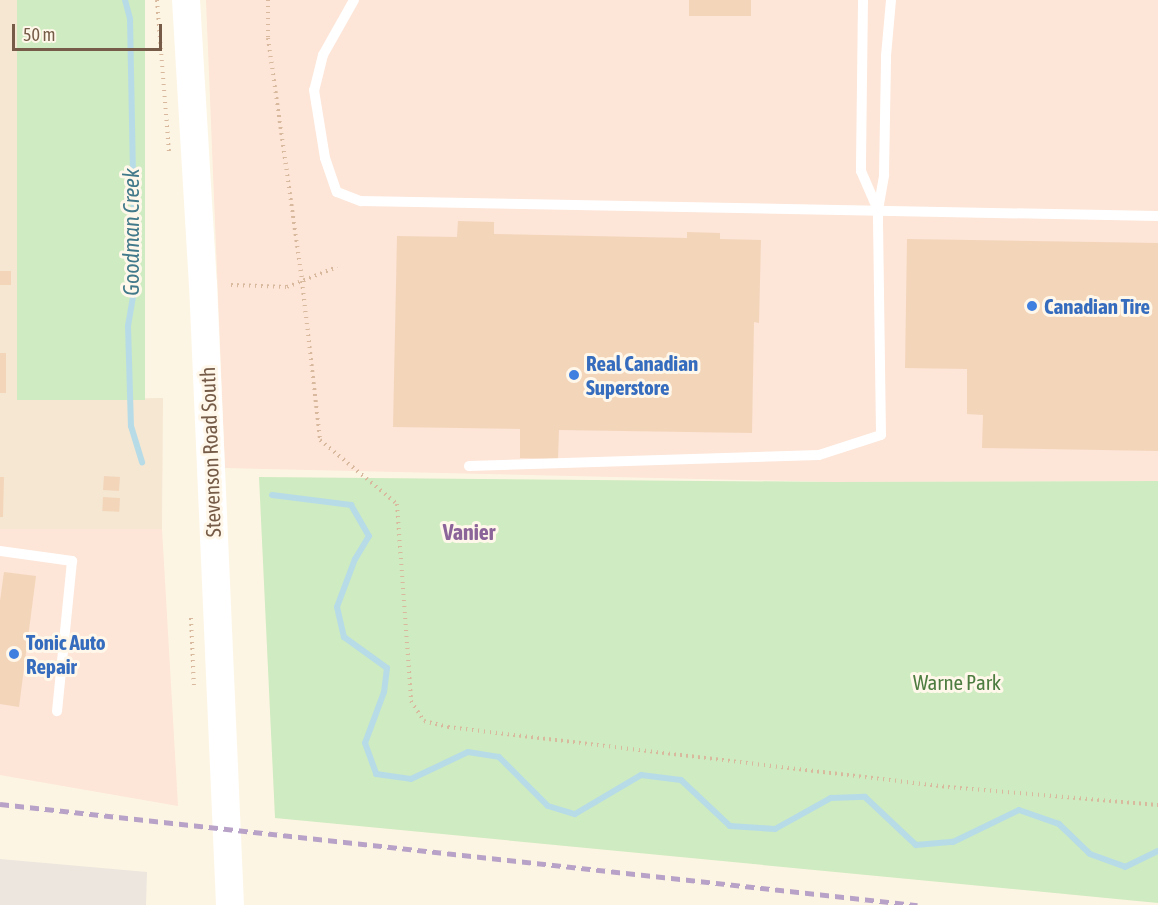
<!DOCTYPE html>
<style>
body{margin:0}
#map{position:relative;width:1158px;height:905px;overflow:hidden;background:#fdf5e3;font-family:"Asap Condensed",sans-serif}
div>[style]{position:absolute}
.residential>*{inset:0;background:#f5e7d2}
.commercial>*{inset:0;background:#fde5d7}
.industrial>*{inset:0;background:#ece6de}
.green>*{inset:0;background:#cfebc1;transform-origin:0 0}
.stream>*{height:6px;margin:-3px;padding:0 3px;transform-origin:3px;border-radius:3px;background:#b7dce7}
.building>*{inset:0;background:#f3d5ba;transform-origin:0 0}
.path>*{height:4px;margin-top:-2px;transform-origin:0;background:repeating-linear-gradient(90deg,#d8b99d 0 1.5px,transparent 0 6px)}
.lane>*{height:10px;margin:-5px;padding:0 5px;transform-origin:5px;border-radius:5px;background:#fff}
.secondary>*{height:28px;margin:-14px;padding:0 14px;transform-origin:14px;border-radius:14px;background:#fff}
.rail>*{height:4.5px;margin-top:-2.25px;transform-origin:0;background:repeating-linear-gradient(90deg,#b8a2c7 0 9px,transparent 0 15px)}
.dots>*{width:16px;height:16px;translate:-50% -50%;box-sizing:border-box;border:3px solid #fff8ea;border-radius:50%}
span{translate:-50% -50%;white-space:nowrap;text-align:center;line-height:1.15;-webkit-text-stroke:6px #fff8ea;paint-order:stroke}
.shop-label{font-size:21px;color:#366cbe;font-weight:700}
.left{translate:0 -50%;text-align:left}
.street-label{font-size:21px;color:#765c48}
.park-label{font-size:21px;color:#4d7c40}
.water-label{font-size:22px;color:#41798a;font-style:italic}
.neighbourhood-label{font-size:22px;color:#8b6499;font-weight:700}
.scale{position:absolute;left:12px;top:24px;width:150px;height:27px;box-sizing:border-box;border:3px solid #765c48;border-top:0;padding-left:8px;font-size:18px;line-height:21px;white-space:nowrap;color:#765c48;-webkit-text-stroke:4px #fff8ea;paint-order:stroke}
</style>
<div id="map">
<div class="residential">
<i style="clip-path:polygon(0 0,17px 0,34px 400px,163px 398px,162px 529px,0 529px)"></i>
</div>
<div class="commercial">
<i style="clip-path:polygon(206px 0,1158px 0,1158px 481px,834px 482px,225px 468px)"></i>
<i style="clip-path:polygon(0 529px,162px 529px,178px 806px,0 775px)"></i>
</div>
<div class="industrial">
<i style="clip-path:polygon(0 859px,147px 872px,146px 905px,0 905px)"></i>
</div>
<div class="green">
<i style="left:17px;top:0;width:128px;height:400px"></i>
<i style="clip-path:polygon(259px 477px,834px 482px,1158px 481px,1158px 903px,275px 818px)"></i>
</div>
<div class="stream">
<i style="left:125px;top:0;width:20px;rotate:75deg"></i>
<i style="left:130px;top:19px;width:266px;rotate:88.9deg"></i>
<i style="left:135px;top:285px;width:42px;rotate:99.7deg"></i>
<i style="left:128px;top:326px;width:100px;rotate:88.3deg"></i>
<i style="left:131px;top:426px;width:38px;rotate:73deg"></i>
<i style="left:272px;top:495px;width:80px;rotate:7.2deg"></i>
<i style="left:351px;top:505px;width:36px;rotate:60deg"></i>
<i style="left:369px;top:536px;width:27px;rotate:121deg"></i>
<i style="left:355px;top:559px;width:51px;rotate:110.6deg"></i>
<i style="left:337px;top:607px;width:31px;rotate:77deg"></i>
<i style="left:344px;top:637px;width:53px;rotate:35.8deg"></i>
<i style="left:387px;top:668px;width:24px;rotate:97deg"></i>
<i style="left:384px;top:692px;width:54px;rotate:110.4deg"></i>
<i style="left:365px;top:743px;width:33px;rotate:70deg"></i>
<i style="left:376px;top:774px;width:35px;rotate:8deg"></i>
<i style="left:411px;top:779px;width:63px;rotate:-25.3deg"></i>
<i style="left:468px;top:752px;width:31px;rotate:9deg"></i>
<i style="left:499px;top:757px;width:69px;rotate:45deg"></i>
<i style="left:548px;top:806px;width:28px;rotate:17deg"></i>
<i style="left:575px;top:814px;width:77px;rotate:-30.6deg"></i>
<i style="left:641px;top:775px;width:40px;rotate:7.1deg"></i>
<i style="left:681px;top:780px;width:67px;rotate:43.2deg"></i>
<i style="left:730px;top:826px;width:45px;rotate:3.8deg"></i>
<i style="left:775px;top:829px;width:64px;rotate:-29deg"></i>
<i style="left:831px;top:798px;width:34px;rotate:-2deg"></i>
<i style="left:865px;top:797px;width:70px;rotate:43.3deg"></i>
<i style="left:916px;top:845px;width:37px;rotate:-5deg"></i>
<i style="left:953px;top:842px;width:73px;rotate:-25.9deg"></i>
<i style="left:1019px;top:810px;width:42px;rotate:19.3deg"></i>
<i style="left:1059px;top:824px;width:43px;rotate:44.1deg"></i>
<i style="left:1090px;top:854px;width:37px;rotate:20deg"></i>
<i style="left:1125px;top:867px;width:37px;rotate:-26deg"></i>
</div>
<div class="building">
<i style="left:689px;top:0;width:62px;height:16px"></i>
<i style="clip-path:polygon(458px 221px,494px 222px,494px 234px,687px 238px,687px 232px,720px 233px,720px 239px,761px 240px,759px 323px,754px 322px,752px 433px,559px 430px,558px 459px,520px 458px,520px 429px,393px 427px,397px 236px,457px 237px)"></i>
<i style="clip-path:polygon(907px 239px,1158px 243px,1158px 451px,982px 448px,983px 415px,967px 414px,967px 369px,905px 368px)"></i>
<i style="left:0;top:271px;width:11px;height:14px"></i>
<i style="left:6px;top:353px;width:40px;height:6px;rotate:90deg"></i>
<i style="left:104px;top:476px;width:16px;height:14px;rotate:4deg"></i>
<i style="clip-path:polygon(0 477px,4px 477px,3px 517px,0 517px)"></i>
<i style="left:103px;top:497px;width:17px;height:14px;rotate:3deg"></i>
<i style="clip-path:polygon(4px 572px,36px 576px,19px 707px,0 704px,0 601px)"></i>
</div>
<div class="path">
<i style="left:157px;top:0;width:152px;rotate:85.5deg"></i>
<i style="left:268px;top:0;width:38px;rotate:90deg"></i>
<i style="left:268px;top:38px;width:245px;rotate:82deg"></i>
<i style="left:302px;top:281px;width:160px;rotate:83.5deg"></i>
<i style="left:320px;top:440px;width:100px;rotate:39.7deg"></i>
<i style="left:397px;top:504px;width:197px;rotate:85.9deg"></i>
<i style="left:411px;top:701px;width:24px;rotate:57deg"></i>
<i style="left:424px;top:721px;width:25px;rotate:14deg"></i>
<i style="left:448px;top:727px;width:504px;rotate:6.84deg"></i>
<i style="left:948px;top:787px;width:211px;rotate:4.9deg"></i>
<i style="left:231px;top:285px;width:56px;rotate:2deg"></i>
<i style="left:287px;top:287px;width:54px;rotate:-21.8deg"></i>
<i style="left:191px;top:618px;width:70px;rotate:87.5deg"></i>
</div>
<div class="lane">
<i style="left:354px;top:0;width:63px;rotate:119.4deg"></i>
<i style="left:323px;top:55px;width:36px;rotate:104deg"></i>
<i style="left:314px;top:90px;width:69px;rotate:80.8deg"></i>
<i style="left:325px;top:158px;width:36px;rotate:71deg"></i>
<i style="left:337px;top:192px;width:26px;rotate:21deg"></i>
<i style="left:361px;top:201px;width:797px;rotate:1.08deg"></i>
<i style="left:863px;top:0;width:171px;rotate:90.7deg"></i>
<i style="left:861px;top:171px;width:43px;rotate:66.4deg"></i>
<i style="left:469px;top:466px;width:350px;rotate:-1.8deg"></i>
<i style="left:819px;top:455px;width:65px;rotate:-17.9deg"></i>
<i style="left:881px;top:435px;width:225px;rotate:-90.8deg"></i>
<i style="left:878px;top:210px;width:36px;rotate:-80deg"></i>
<i style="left:884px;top:175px;width:119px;rotate:-89deg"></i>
<i style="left:886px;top:56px;width:56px;rotate:-84.9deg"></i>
<i style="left:0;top:551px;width:73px;rotate:7.9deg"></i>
<i style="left:72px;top:561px;width:151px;rotate:95.7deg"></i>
</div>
<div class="secondary">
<i style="left:186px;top:0;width:285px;rotate:86.6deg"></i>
<i style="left:203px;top:284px;width:622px;rotate:87.51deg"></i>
</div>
<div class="rail">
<i style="left:0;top:804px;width:923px;rotate:6.29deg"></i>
</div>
<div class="dots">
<i style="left:1032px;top:306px;background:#3f7fe0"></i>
<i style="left:574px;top:375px;background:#3f7fe0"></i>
<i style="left:14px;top:654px;background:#3f7fe0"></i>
</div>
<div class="shop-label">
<span class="left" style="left:1044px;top:306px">Canadian Tire</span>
<span class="left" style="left:586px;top:375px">Real Canadian<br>Superstore</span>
<span class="left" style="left:26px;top:654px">Tonic Auto<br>Repair</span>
</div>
<div class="street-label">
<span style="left:210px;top:452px;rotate:-92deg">Stevenson Road South</span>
</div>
<div class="park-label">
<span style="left:957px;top:682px">Warne Park</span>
</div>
<div class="water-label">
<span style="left:132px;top:232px;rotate:-90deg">Goodman Creek</span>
</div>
<div class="neighbourhood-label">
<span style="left:469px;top:533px">Vanier</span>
</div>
<div class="scale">50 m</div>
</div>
